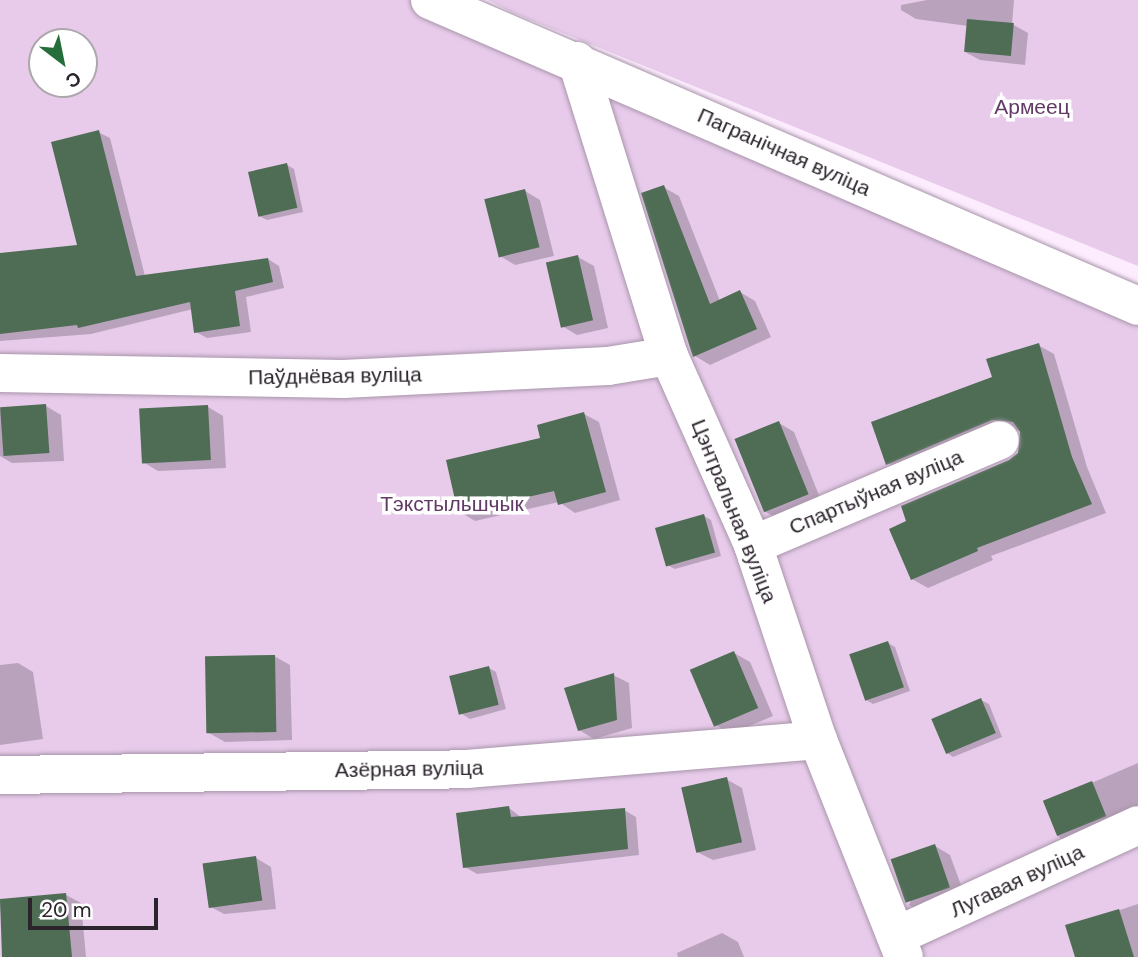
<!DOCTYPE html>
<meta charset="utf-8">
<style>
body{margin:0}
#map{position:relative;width:1138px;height:957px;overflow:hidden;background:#fdecfe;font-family:"DM Sans",sans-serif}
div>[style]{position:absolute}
.green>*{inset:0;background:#e8cbeb}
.shadow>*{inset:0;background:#0003}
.building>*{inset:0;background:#4e6d54;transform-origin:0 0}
.roads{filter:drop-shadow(0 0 2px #a895aa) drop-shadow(0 0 2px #a895aa)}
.minor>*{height:38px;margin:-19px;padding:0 19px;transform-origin:19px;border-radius:19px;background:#fff}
span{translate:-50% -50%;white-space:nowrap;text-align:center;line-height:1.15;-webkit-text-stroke:7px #fff;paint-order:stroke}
.park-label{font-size:21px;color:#613a66}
.street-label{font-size:21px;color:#2c242d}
.north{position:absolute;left:28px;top:28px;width:70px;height:70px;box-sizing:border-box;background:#fff;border:2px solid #aba7ab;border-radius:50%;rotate:148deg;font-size:19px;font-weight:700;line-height:28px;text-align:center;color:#2c242d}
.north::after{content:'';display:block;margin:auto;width:24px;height:32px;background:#256d3a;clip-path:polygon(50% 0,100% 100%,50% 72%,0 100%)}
.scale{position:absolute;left:28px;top:898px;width:130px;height:32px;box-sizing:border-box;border:4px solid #2c242d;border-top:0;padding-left:9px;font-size:21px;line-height:24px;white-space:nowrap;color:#2c242d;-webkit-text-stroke:5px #fff;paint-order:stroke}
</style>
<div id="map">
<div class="green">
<i style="clip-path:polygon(evenodd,0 0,429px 0,1138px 306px,1138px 957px,0 957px,0 0,42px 42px,84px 42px,84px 84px,42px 84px,42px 42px)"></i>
<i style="clip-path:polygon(488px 0,1138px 0,1138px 266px,511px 12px)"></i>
</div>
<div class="shadow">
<i style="clip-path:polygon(927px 0,1014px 0,1012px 24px,1028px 33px,1025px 65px,980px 60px,965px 52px,968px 26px,916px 19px,901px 10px,901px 5px)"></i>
<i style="clip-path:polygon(98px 132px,110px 138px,145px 276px,268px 259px,279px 266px,284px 288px,246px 297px,251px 332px,207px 338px,196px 332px,193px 309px,91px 334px,0 341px,0 255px,79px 246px)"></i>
<i style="clip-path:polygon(287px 165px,294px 169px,303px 212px,267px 220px,259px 216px)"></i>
<i style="clip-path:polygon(663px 187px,679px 196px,720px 301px,740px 292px,755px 301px,771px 337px,710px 365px,695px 356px)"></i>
<i style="clip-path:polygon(525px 191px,540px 200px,554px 256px,515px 265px,500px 256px)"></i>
<i style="clip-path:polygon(578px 257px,594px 266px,608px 328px,577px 335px,562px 326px)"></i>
<i style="clip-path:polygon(1038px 345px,1054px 354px,1087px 467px,1106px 513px,991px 556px,993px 560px,928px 588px,912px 579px,909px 522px,1010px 461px,1019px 453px,1022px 432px,1008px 427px,903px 472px,888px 463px)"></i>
<i style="clip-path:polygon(46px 406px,61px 415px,64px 461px,12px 463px,0 456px,0 409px)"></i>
<i style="clip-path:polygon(208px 407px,223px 416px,226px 468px,158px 471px,143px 462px)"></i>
<i style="clip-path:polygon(584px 414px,599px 422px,620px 500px,575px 513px,559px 502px,475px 521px,460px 512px,542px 439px)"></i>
<i style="clip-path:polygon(779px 423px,794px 432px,822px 503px,780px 520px,764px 511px)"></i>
<i style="clip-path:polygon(704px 516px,711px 520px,721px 556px,675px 569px,667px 565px)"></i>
<i style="clip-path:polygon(888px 643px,895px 647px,910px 691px,873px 704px,866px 700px)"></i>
<i style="clip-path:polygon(734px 653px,750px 662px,773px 716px,731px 734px,716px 725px)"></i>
<i style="clip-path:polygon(274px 656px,290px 665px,292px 740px,225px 742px,209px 733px)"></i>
<i style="clip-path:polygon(18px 663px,33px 672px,43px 739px,0 745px,0 665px)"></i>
<i style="clip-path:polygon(489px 668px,496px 672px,506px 709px,470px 719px,462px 714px)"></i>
<i style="clip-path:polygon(613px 675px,629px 683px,632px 728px,594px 739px,579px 730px)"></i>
<i style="clip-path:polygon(981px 700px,989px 704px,1002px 737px,953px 757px,946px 752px)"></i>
<i style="clip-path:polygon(1138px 763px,1138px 815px,1071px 844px,1059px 837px,1045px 803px)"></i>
<i style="clip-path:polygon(726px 779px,742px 788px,756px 850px,713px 860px,697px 852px)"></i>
<i style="clip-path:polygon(509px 808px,522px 818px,624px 810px,636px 817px,639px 855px,477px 874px,465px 867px)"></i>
<i style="clip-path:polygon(935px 846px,950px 855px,965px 896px,924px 914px,909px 905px)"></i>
<i style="clip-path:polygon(256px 858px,271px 867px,276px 909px,224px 914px,209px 906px)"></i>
<i style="clip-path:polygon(66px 895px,81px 903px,86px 957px,4px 957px,0 901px)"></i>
<i style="clip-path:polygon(1138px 904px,1138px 957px,1077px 957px,1068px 927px)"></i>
<i style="clip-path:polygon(722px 933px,738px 942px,744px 957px,678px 957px,677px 953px)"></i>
</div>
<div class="building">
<i style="left:967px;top:19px;width:47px;height:33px;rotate:5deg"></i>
<i style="clip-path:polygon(99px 130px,136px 276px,268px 258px,273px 282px,235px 291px,240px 326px,194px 333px,190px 302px,78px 328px,77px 325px,0 334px,0 253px,77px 245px,51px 142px)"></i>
<i style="left:287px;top:163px;width:46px;height:40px;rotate:77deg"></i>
<i style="clip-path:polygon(664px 185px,710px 304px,740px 290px,757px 329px,693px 357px,641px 193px)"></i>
<i style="left:525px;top:189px;width:60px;height:42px;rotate:76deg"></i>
<i style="left:578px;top:255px;width:67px;height:33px;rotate:77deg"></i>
<i style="clip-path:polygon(1039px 343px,1072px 457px,1092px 504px,977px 548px,978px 551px,911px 580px,889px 529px,906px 521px,901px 506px,1009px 460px,1018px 453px,1020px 432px,1013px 422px,992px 420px,886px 465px,871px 422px,992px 377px,986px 359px)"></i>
<i style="left:46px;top:404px;width:49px;height:46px;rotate:86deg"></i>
<i style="left:208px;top:405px;width:55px;height:69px;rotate:87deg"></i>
<i style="clip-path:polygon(584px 412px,606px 492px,558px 505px,554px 491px,458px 513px,446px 460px,540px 438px,537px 425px)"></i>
<i style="left:779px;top:421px;width:79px;height:48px;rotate:68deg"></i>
<i style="left:704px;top:514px;width:40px;height:51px;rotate:74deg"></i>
<i style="left:888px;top:641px;width:49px;height:41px;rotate:71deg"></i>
<i style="left:734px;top:651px;width:62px;height:48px;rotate:67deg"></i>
<i style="left:275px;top:655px;width:77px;height:70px;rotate:89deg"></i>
<i style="left:489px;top:666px;width:40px;height:41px;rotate:76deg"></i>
<i style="clip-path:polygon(614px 673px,617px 720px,578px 731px,564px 688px)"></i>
<i style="left:981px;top:698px;width:38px;height:54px;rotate:67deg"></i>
<i style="left:727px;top:777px;width:67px;height:47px;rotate:77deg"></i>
<i style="left:1092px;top:781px;width:38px;height:53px;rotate:68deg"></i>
<i style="clip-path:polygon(509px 806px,511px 817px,625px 808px,628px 849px,463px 868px,456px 813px)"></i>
<i style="left:935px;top:844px;width:46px;height:47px;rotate:71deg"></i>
<i style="left:256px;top:856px;width:45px;height:54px;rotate:82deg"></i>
<i style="clip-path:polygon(66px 893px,72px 957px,2px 957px,0 899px)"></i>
<i style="clip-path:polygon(1119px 909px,1134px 957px,1075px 957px,1065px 925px)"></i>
</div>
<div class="roads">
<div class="minor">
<i style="left:430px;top:0;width:771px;rotate:23.37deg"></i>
<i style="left:577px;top:61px;width:309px;rotate:72.7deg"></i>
<i style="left:669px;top:356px;width:207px;rotate:66deg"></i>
<i style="left:753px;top:545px;width:206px;rotate:71.6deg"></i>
<i style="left:818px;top:740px;width:233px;rotate:68.4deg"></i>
<i style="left:0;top:373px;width:343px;rotate:1deg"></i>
<i style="left:343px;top:379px;width:265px;rotate:-2.8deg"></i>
<i style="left:608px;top:366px;width:62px;rotate:-9.3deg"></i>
<i style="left:753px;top:545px;width:268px;rotate:-23deg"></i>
<i style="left:0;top:775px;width:467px;rotate:-0.7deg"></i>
<i style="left:467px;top:769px;width:352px;rotate:-4.7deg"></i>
<i style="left:896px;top:936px;width:266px;rotate:-24.6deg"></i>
</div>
</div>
<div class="park-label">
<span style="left:1032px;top:107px">Армеец</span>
<span style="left:452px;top:504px">Тэкстыльшчык</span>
</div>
<div class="street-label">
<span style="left:784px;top:152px;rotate:24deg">Пагранічная вуліца</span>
<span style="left:335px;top:376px;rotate:-1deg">Паўднёвая вуліца</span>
<span style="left:876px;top:492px;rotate:-23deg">Спартыўная вуліца</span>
<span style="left:734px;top:511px;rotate:68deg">Цэнтральная вуліца</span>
<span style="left:409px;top:769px;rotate:-1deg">Азёрная вуліца</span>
<span style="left:1017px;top:881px;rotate:-25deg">Лугавая вуліца</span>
</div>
<div class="north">С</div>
<div class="scale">20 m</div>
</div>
